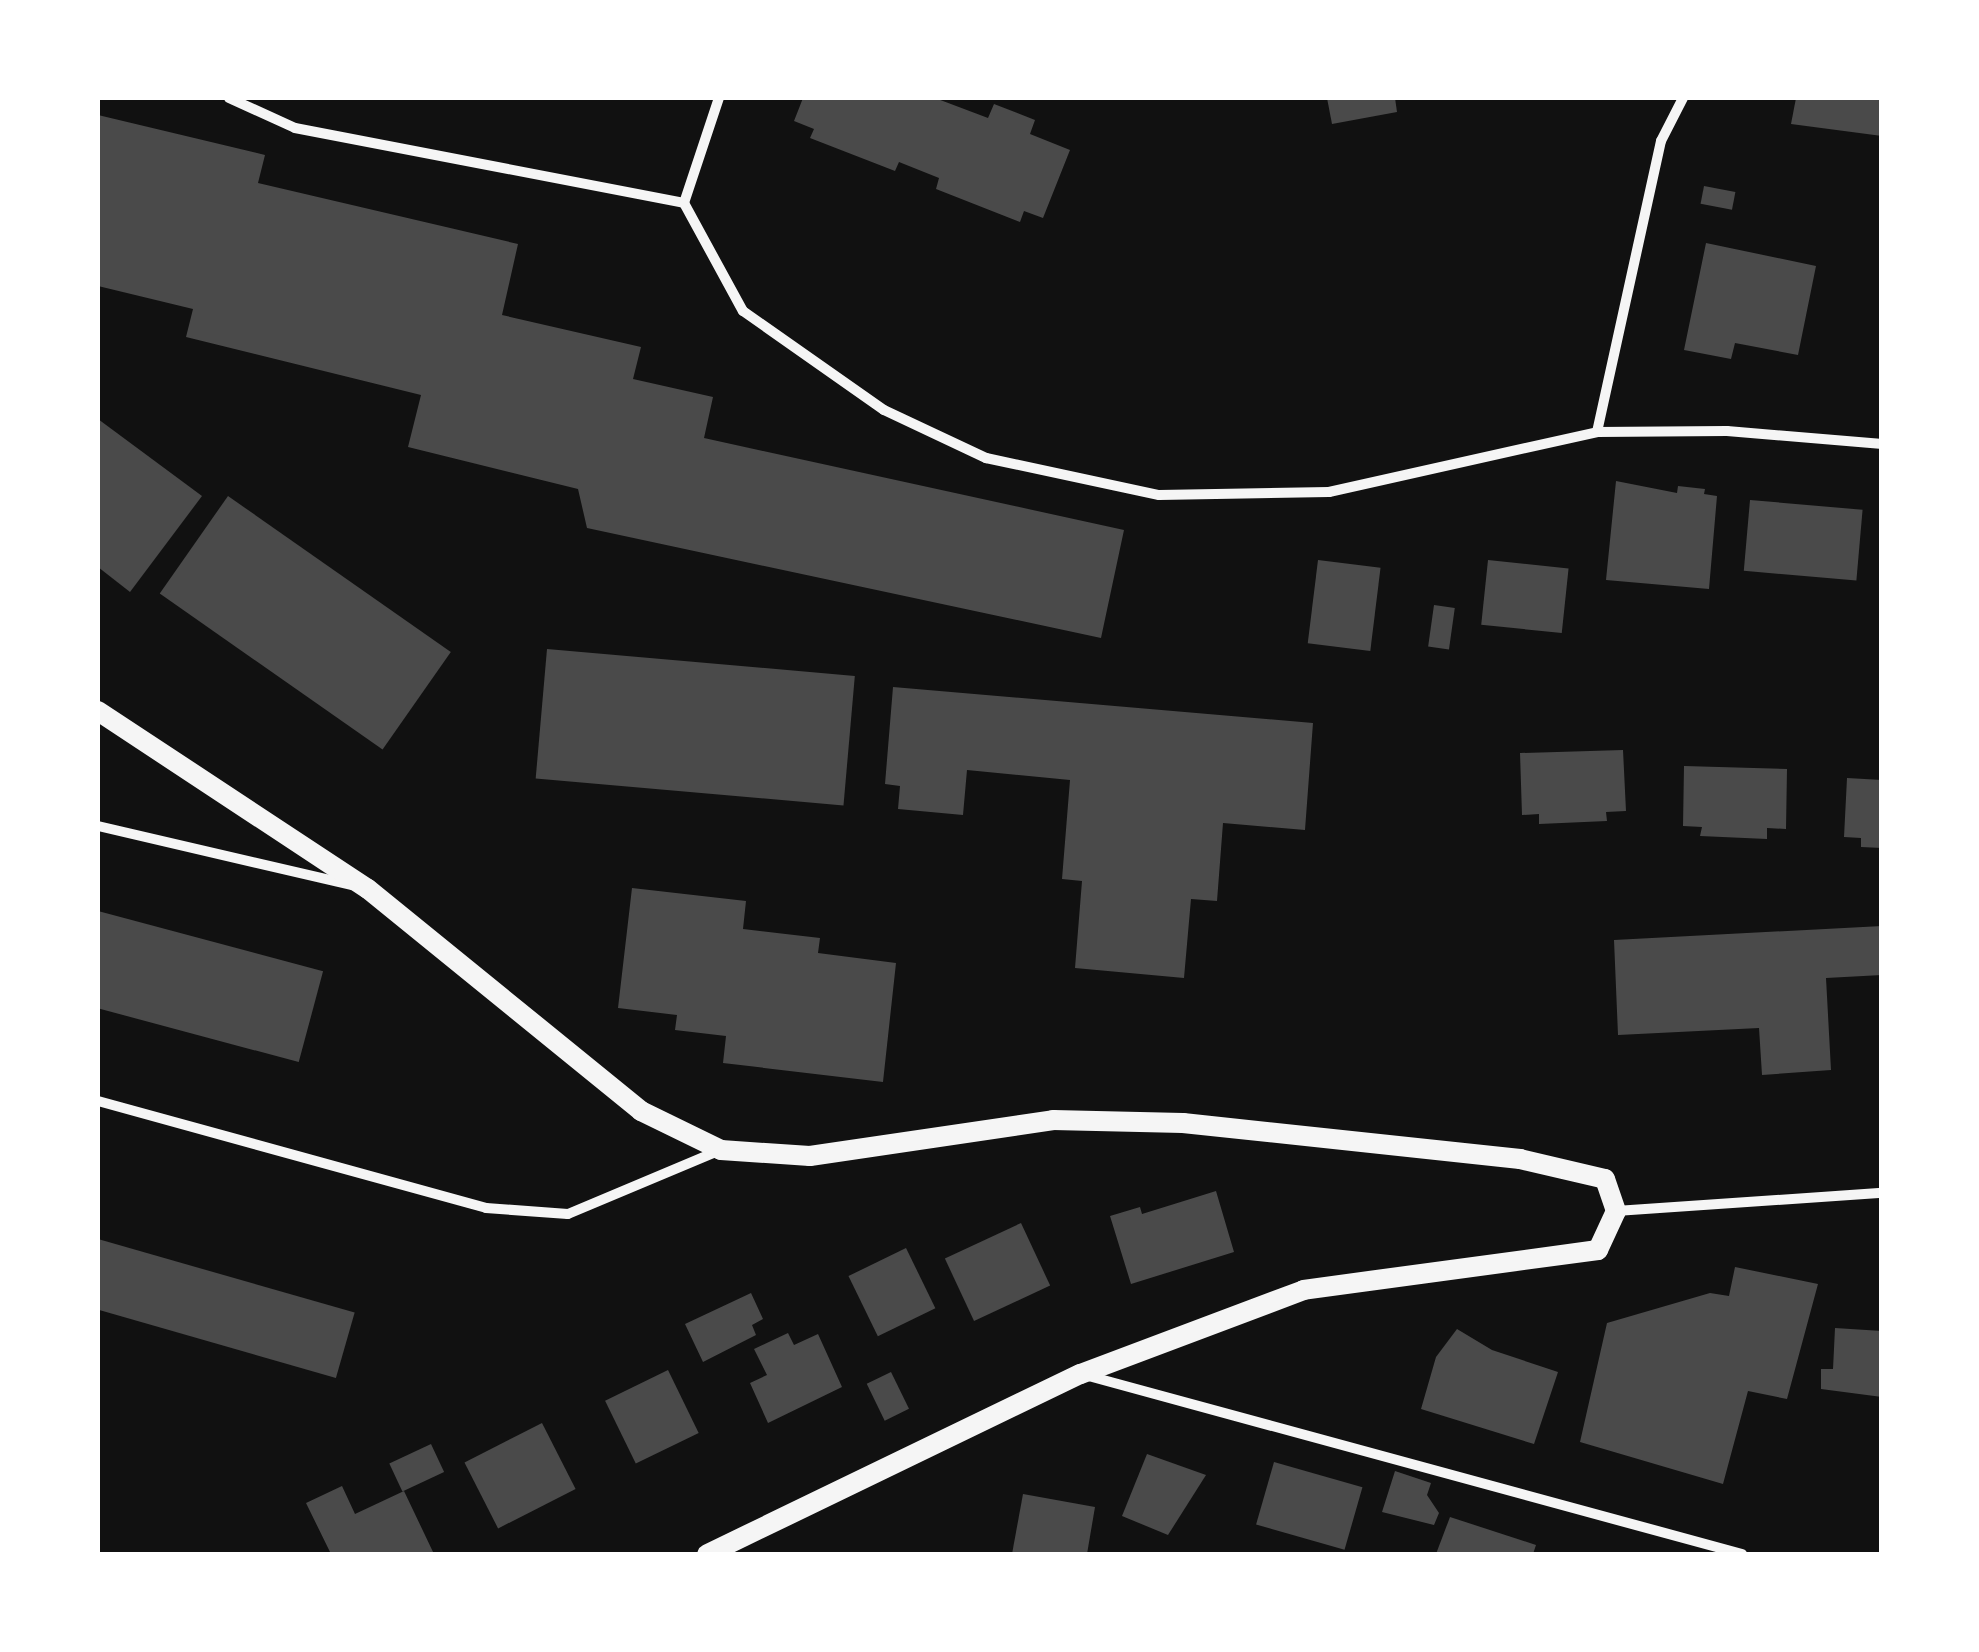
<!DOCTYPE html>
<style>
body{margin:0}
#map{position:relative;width:1979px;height:1652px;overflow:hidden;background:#111;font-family:"PT Sans",sans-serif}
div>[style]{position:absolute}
.building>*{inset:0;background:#4a4a4a;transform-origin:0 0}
.minor>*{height:10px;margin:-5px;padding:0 5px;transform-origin:5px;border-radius:5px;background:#f5f5f5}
.secondary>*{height:20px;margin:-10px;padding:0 10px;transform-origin:10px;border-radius:10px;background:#f5f5f5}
span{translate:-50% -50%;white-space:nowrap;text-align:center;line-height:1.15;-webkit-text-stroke:10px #fff;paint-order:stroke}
.frame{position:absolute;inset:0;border:100px solid #fff;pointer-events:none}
</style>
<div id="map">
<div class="building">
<i style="clip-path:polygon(803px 98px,935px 98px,988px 118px,994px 104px,1035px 120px,1030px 134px,1070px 150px,1043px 218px,1024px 211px,1020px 222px,936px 189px,939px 178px,899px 162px,895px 171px,810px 138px,814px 129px,794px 121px)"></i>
<i style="clip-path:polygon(1327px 98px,1395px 98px,1397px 112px,1332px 124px)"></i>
<i style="clip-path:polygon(1796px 98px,1882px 98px,1882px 136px,1791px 124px)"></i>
<i style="clip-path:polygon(98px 115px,265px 155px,258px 183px,518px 244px,502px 315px,641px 347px,633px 379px,713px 397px,704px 438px,1124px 530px,1101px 638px,587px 528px,578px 489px,408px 447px,421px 395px,186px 337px,193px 309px,98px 286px)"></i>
<i style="left:1704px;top:186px;width:32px;height:18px;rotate:11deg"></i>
<i style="clip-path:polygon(1706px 243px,1816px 266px,1798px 355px,1735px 343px,1731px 359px,1684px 350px)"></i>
<i style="clip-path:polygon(98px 419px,202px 496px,130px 592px,98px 567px)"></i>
<i style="clip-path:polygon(1616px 481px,1677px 493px,1678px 486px,1705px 489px,1704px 494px,1717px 496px,1709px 589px,1606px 580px)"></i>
<i style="left:228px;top:496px;width:272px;height:119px;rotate:35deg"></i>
<i style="left:1750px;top:500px;width:113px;height:71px;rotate:5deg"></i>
<i style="left:1318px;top:560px;width:63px;height:84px;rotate:7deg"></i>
<i style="left:1488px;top:560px;width:81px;height:65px;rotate:6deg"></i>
<i style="left:1434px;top:605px;width:21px;height:42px;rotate:8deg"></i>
<i style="left:547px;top:649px;width:309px;height:130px;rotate:5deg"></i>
<i style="clip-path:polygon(893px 687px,1313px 723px,1305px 830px,1223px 823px,1217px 901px,1191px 899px,1184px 978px,1075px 968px,1082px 881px,1062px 879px,1070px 780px,967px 770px,963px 815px,898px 809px,900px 786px,885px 784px)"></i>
<i style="clip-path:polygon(1623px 750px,1626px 811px,1606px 812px,1607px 821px,1539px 824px,1539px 814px,1522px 815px,1520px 753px)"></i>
<i style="clip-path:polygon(1684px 766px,1787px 769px,1786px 829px,1767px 828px,1767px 839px,1700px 836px,1702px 827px,1683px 826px)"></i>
<i style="clip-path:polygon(1847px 778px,1882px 780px,1882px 848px,1861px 847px,1861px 838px,1844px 837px)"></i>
<i style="clip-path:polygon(632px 888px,746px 901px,743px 929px,820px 938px,818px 953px,896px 963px,883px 1082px,723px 1063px,726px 1036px,675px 1030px,677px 1015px,618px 1008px)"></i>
<i style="left:98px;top:911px;width:233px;height:94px;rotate:15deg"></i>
<i style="clip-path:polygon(1882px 926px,1882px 975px,1826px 978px,1831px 1070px,1762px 1075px,1759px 1028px,1618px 1035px,1614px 940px)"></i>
<i style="clip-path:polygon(1216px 1191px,1234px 1252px,1131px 1284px,1110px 1216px,1140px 1207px,1142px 1214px)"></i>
<i style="left:1021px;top:1223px;width:69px;height:84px;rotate:65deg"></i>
<i style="left:98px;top:1239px;width:267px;height:68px;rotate:16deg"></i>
<i style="left:906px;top:1248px;width:67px;height:64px;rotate:64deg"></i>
<i style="clip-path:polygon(1735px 1267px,1818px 1284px,1787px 1399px,1748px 1391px,1723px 1484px,1580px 1442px,1607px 1323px,1710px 1293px,1729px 1296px)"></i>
<i style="clip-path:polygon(751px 1293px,763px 1319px,752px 1325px,756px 1335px,703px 1362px,685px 1324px)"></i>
<i style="clip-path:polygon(1835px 1328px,1882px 1331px,1882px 1397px,1821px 1389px,1821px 1369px,1833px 1369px)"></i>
<i style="clip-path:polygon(1457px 1329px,1492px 1350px,1558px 1372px,1534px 1444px,1421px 1409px,1436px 1357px)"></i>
<i style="clip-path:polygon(788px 1333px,794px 1345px,818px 1334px,842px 1387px,768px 1423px,750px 1383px,767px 1375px,754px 1349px)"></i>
<i style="left:668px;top:1370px;width:70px;height:70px;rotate:64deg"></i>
<i style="left:891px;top:1372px;width:41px;height:27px;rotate:64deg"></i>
<i style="left:542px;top:1423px;width:74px;height:87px;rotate:63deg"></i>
<i style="left:431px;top:1444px;width:31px;height:46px;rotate:65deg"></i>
<i style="clip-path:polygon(1147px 1454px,1206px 1475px,1168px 1535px,1122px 1516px)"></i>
<i style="left:1274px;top:1462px;width:92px;height:65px;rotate:16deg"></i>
<i style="clip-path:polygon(1395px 1471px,1431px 1483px,1427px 1495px,1439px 1513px,1434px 1525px,1382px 1512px)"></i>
<i style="clip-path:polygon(342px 1486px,355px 1514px,404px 1491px,434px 1554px,331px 1554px,306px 1503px)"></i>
<i style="clip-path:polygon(1023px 1494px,1095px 1507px,1087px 1554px,1012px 1554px)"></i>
<i style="clip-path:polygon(1450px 1517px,1536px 1545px,1533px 1554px,1436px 1554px)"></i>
</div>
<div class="minor">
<i style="left:229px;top:98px;width:72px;rotate:24.4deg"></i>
<i style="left:295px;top:128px;width:396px;rotate:10.9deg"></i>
<i style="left:684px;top:203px;width:123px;rotate:61.4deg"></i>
<i style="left:743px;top:311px;width:172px;rotate:35.1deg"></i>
<i style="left:884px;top:410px;width:113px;rotate:25.2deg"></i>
<i style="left:986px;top:458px;width:177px;rotate:12.1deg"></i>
<i style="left:1159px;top:495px;width:170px;rotate:-1deg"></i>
<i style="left:1329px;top:492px;width:275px;rotate:-12.6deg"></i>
<i style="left:1597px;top:432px;width:130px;rotate:-0.4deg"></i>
<i style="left:1727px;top:431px;width:156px;rotate:4.8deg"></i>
<i style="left:684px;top:203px;width:111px;rotate:-71.6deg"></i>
<i style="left:1597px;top:432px;width:298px;rotate:-77.6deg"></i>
<i style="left:1661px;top:141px;width:48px;rotate:-62.9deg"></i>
<i style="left:98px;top:826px;width:261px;rotate:13.1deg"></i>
<i style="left:98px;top:1101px;width:402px;rotate:15.4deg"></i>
<i style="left:486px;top:1208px;width:82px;rotate:4.2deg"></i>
<i style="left:568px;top:1214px;width:165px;rotate:-22.8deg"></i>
<i style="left:1616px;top:1211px;width:267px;rotate:-3.9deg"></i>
<i style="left:1085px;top:1375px;width:681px;rotate:15.24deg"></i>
</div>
<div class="secondary">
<i style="left:98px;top:711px;width:323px;rotate:33.4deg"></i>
<i style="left:368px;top:889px;width:352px;rotate:39.1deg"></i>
<i style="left:641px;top:1111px;width:89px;rotate:26deg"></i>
<i style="left:721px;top:1150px;width:89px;rotate:3.9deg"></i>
<i style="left:810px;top:1156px;width:246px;rotate:-8.4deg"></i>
<i style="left:1053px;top:1120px;width:130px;rotate:1.3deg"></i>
<i style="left:1183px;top:1123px;width:339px;rotate:6.1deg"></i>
<i style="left:1520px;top:1159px;width:87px;rotate:13.2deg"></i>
<i style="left:1605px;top:1179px;width:34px;rotate:71deg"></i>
<i style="left:1616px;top:1211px;width:43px;rotate:114.8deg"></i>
<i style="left:1598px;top:1250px;width:297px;rotate:172.3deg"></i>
<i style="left:1304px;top:1290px;width:239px;rotate:159.4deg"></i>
<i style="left:1080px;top:1374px;width:414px;rotate:154.2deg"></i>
</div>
<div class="frame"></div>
</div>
